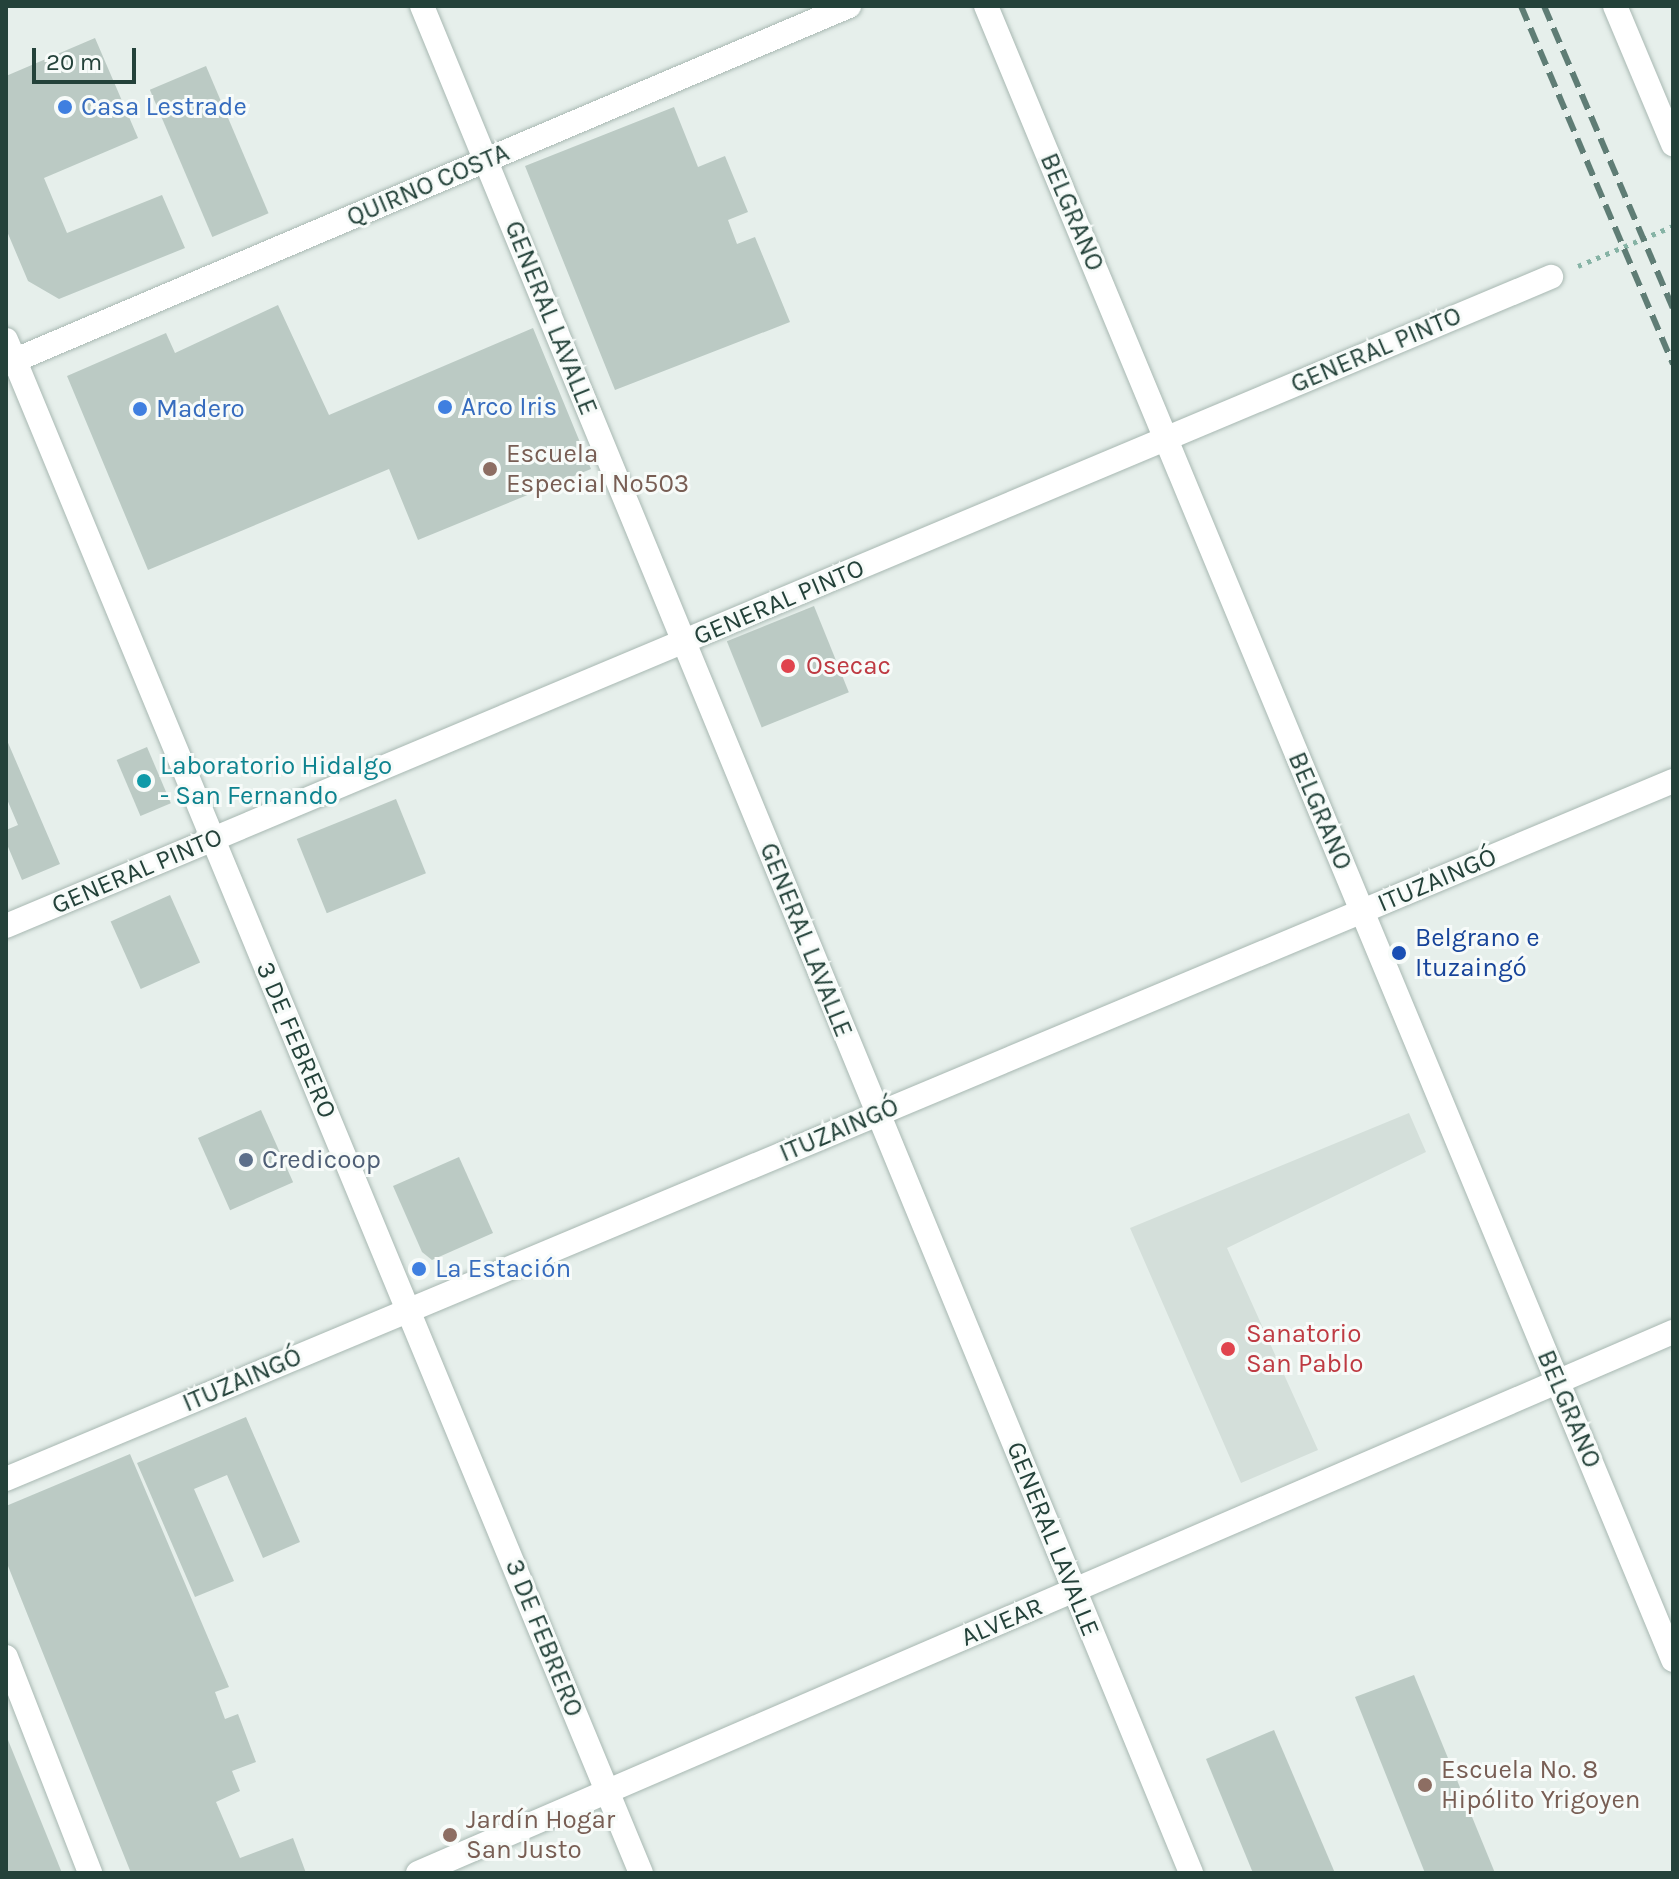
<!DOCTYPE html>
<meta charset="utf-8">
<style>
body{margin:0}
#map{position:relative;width:1679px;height:1879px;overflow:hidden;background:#e6efeb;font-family:Karla,sans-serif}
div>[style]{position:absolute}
.built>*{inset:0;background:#d4dfda}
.building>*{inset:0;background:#bbcac4;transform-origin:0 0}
.path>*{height:5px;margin-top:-2.5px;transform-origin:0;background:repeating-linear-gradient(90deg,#86b3a5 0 4px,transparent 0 10px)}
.roads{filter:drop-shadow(0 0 2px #a8b8b2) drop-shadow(0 0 2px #a8b8b2)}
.minor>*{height:24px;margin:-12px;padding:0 12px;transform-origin:12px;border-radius:12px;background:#fff}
.tertiary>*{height:24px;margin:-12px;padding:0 12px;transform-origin:12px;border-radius:12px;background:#fff}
.rail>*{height:6px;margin-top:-3px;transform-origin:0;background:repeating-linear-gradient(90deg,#5f7d75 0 16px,transparent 0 24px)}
.dots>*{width:22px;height:22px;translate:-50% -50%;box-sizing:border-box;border:4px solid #f7fbf9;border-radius:50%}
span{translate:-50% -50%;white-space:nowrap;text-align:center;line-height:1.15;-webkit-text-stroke:6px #f7fbf9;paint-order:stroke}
.shop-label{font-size:26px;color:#366cbe}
.left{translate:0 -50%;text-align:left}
.street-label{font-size:26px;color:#24423a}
.education-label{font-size:26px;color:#785e54}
.health-label{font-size:26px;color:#be3a42}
.culture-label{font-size:26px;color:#0d838f}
.transit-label{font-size:26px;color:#164399}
.service-label{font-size:26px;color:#4e5e75}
.frame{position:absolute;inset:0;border:8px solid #24423a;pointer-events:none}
.scale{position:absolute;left:32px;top:48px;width:104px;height:36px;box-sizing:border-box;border:4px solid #24423a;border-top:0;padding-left:10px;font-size:24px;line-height:28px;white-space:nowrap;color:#24423a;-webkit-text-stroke:6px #f7fbf9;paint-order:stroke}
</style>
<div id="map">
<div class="built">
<i style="clip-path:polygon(1409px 1113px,1426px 1152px,1227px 1248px,1318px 1450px,1241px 1483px,1130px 1228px)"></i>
</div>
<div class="building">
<i style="clip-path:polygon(95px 38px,138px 138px,44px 178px,67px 233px,162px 195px,185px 248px,59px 299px,28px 281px,6px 229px,6px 76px)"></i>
<i style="left:206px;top:66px;width:160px;height:61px;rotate:67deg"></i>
<i style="clip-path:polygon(674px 107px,698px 167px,725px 156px,748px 212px,728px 220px,737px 244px,755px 237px,790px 322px,615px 390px,525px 166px)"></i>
<i style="clip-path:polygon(278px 305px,329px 415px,533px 328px,591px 469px,418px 540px,389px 469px,148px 570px,67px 376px,166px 333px,175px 353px)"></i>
<i style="left:814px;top:606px;width:93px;height:94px;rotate:68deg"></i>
<i style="clip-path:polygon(6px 738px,60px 864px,22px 880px,6px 842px,6px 830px,18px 825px,6px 797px)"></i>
<i style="left:147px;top:747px;width:61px;height:33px;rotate:67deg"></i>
<i style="left:396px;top:799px;width:80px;height:107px;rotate:68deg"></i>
<i style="left:170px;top:895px;width:74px;height:65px;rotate:66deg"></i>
<i style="left:261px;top:1110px;width:79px;height:69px;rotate:66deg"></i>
<i style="clip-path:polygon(459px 1157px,493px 1233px,432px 1260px,422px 1252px,393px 1186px)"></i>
<i style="clip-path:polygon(246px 1417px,300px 1542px,263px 1558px,227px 1475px,194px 1489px,234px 1581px,195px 1597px,137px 1463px)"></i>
<i style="clip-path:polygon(130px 1454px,229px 1687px,215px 1692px,225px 1719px,238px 1714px,256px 1762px,232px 1771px,240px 1791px,216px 1802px,240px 1858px,293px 1838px,306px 1873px,131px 1873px,6px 1561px,6px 1506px)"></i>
<i style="clip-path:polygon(1414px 1675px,1495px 1873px,1425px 1873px,1355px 1697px)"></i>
<i style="clip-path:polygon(1274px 1730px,1335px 1873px,1253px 1873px,1206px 1759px)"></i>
<i style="clip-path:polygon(6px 1735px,62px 1873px,6px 1873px)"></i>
</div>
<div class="path">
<i style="left:1578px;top:266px;width:103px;rotate:-22.8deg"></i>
</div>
<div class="roads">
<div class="minor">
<i style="left:422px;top:6px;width:2019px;rotate:67.61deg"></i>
<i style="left:986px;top:6px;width:1791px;rotate:67.44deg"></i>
<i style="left:1615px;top:6px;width:150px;rotate:67.2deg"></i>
<i style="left:6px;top:340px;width:23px;rotate:67deg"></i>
<i style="left:6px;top:926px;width:1676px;rotate:-22.79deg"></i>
<i style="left:6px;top:1479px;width:1807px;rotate:-22.72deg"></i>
<i style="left:6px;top:1657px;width:232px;rotate:68.7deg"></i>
<i style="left:418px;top:1873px;width:1367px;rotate:-23.32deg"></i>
</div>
<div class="tertiary">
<i style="left:15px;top:361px;width:1636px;rotate:67.51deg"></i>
<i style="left:6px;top:364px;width:916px;rotate:-23.01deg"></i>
</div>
</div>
<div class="rail">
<i style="left:1521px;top:6px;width:389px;rotate:67deg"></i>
<i style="left:1544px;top:6px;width:328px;rotate:66.9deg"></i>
</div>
<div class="dots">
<i style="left:65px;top:107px;background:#3f7fe0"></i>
<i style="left:445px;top:407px;background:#3f7fe0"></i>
<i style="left:140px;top:409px;background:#3f7fe0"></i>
<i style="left:490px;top:469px;background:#8d6e63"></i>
<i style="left:788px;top:666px;background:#e0444e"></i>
<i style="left:144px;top:781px;background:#0f9aa8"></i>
<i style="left:1399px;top:953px;background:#1a4fb4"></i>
<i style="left:246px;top:1160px;background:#5c6f8a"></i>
<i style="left:419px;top:1269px;background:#3f7fe0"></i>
<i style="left:1228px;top:1349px;background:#e0444e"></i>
<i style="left:1425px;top:1785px;background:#8d6e63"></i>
<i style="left:450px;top:1835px;background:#8d6e63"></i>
</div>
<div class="shop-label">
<span class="left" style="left:81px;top:107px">Casa Lestrade</span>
<span class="left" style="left:461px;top:407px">Arco Iris</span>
<span class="left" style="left:156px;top:409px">Madero</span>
<span class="left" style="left:435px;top:1269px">La Estación</span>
</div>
<div class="street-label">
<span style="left:428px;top:185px;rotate:-23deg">QUIRNO COSTA</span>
<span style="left:1072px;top:212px;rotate:67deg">BELGRANO</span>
<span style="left:551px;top:318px;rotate:68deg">GENERAL LAVALLE</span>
<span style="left:1376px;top:350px;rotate:-23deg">GENERAL PINTO</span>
<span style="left:779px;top:602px;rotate:-23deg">GENERAL PINTO</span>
<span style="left:1320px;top:811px;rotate:67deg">BELGRANO</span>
<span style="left:137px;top:871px;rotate:-23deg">GENERAL PINTO</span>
<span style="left:1437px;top:880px;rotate:-23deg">ITUZAINGÓ</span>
<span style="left:806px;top:940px;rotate:68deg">GENERAL LAVALLE</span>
<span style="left:296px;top:1040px;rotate:67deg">3 DE FEBRERO</span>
<span style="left:839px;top:1130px;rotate:-23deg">ITUZAINGÓ</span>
<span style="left:242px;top:1380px;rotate:-23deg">ITUZAINGÓ</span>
<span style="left:1569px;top:1409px;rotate:67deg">BELGRANO</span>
<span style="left:1053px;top:1539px;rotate:68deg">GENERAL LAVALLE</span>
<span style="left:1002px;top:1622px;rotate:-23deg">ALVEAR</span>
<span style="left:544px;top:1638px;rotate:68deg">3 DE FEBRERO</span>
</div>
<div class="education-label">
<span class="left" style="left:506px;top:469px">Escuela<br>Especial Nº503</span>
<span class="left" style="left:1441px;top:1785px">Escuela No. 8<br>Hipólito Yrigoyen</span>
<span class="left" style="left:466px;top:1835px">Jardín Hogar<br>San Justo</span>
</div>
<div class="health-label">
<span class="left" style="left:806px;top:666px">Osecac</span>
<span class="left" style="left:1246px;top:1349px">Sanatorio<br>San Pablo</span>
</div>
<div class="culture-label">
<span class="left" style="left:160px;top:781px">Laboratorio Hidalgo<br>- San Fernando</span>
</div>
<div class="transit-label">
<span class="left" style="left:1415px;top:953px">Belgrano e<br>Ituzaingó</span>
</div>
<div class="service-label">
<span class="left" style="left:262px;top:1160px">Credicoop</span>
</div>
<div class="frame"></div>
<div class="scale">20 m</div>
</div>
